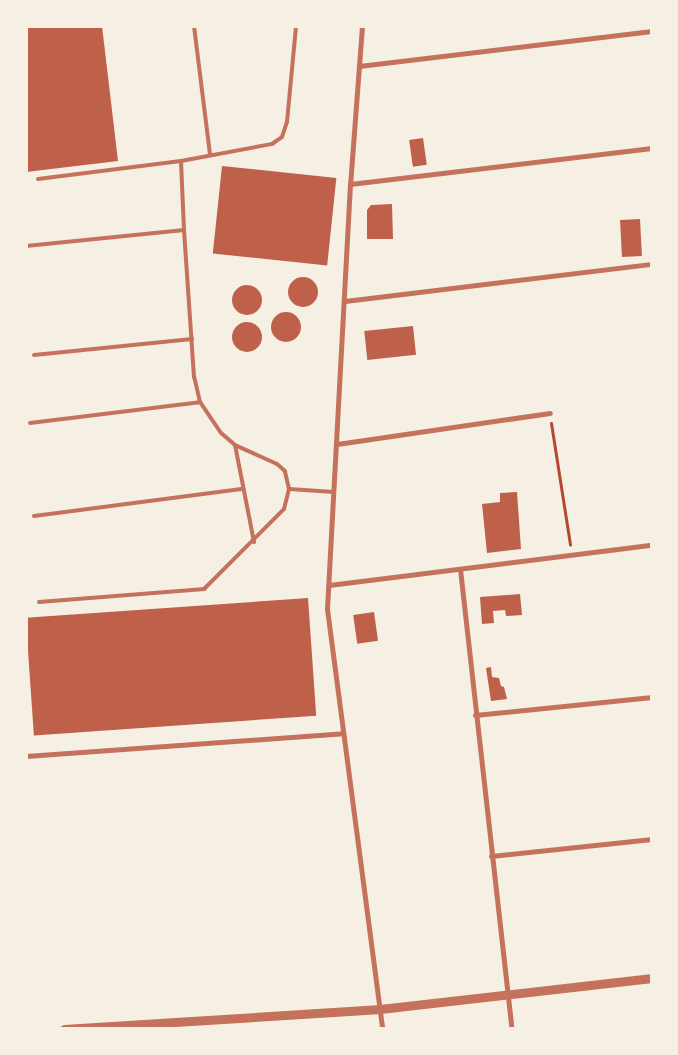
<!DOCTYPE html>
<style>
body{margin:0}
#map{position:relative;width:678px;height:1055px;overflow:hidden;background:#f6efe4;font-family:Figtree,sans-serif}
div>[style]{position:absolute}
.building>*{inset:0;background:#bf614a;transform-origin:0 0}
.round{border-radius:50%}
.path>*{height:3px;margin:-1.5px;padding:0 1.5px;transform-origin:1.5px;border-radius:1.5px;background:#b5482f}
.service>*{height:4px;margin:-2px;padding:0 2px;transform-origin:2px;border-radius:2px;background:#c5725c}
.minor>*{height:5px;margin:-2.5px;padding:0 2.5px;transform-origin:2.5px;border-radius:2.5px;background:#c5725c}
.tertiary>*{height:9px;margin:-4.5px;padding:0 4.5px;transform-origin:4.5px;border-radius:4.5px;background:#c5725c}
span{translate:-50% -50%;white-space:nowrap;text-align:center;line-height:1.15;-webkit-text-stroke:5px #f6efe4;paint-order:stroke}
.frame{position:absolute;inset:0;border:28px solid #f6efe4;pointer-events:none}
</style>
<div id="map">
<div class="building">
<i style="clip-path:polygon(26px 26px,102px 26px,118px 161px,26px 172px)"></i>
<i style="left:423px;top:138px;width:27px;height:14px;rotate:82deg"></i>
<i style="left:222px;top:166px;width:115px;height:88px;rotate:6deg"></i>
<i style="clip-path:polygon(392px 204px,393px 239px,367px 239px,367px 210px,371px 205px)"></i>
<i style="left:640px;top:219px;width:37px;height:20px;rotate:87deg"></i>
<i class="round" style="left:288px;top:277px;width:30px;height:30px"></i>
<i class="round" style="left:232px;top:285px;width:30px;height:30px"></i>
<i class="round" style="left:271px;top:312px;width:30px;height:30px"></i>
<i class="round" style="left:232px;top:322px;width:30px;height:30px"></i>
<i style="left:413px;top:326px;width:29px;height:49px;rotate:84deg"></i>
<i style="clip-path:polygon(517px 492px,521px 549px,487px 553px,482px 504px,500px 502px,500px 493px)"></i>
<i style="clip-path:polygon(520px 594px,522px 615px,506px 616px,505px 610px,493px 611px,494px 623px,482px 624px,480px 597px)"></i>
<i style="left:308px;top:598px;width:118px;height:283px;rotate:86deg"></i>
<i style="left:374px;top:612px;width:29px;height:21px;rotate:82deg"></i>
<i style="clip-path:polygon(491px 667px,492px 677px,499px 678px,501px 686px,504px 687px,507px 699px,491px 701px,486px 668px)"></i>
</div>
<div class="path">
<i style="left:551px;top:423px;width:123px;rotate:81.1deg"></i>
</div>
<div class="service">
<i style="left:194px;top:26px;width:129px;rotate:82.9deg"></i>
<i style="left:38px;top:179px;width:144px;rotate:-7.2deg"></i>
<i style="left:26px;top:246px;width:159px;rotate:-5.8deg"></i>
<i style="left:184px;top:230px;width:69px;rotate:-92.5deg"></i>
<i style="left:181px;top:161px;width:93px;rotate:-10.6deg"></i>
<i style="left:272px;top:144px;width:12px;rotate:-35deg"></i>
<i style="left:282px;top:137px;width:16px;rotate:-72deg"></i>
<i style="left:287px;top:122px;width:96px;rotate:-84.6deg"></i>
<i style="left:34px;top:355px;width:159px;rotate:-5.8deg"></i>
<i style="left:30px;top:423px;width:171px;rotate:-7deg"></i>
<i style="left:235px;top:445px;width:99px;rotate:78.9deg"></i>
<i style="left:289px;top:489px;width:45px;rotate:3.8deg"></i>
<i style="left:34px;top:516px;width:211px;rotate:-7.4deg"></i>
<i style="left:39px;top:602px;width:166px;rotate:-4.5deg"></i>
<i style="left:204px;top:589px;width:113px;rotate:-45deg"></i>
<i style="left:284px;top:509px;width:21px;rotate:-76deg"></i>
<i style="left:289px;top:489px;width:18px;rotate:-103deg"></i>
<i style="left:285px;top:471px;width:11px;rotate:-139deg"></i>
<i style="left:277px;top:464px;width:46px;rotate:-155.7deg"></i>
<i style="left:235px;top:445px;width:18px;rotate:-139deg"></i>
<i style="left:221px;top:433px;width:37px;rotate:-124deg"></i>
<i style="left:200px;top:402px;width:26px;rotate:-103deg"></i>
<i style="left:194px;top:377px;width:147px;rotate:-93.9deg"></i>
</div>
<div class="minor">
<i style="left:362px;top:26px;width:158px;rotate:94.3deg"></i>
<i style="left:350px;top:184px;width:426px;rotate:93.1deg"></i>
<i style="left:327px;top:609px;width:424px;rotate:82.5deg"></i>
<i style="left:359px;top:66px;width:295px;rotate:-6.8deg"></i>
<i style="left:350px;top:184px;width:304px;rotate:-6.8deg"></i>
<i style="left:345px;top:301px;width:309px;rotate:-6.9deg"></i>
<i style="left:337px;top:444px;width:215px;rotate:-8.3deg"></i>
<i style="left:460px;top:569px;width:463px;rotate:83.6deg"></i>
<i style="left:329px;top:585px;width:325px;rotate:-7.1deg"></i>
<i style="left:475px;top:715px;width:178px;rotate:-5.8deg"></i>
<i style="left:26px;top:756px;width:318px;rotate:-4.1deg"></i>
<i style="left:491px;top:856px;width:162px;rotate:-6deg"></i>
</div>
<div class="tertiary">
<i style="left:64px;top:1029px;width:317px;rotate:-3.6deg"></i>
<i style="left:380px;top:1009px;width:274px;rotate:-6.5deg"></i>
</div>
<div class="frame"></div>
</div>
